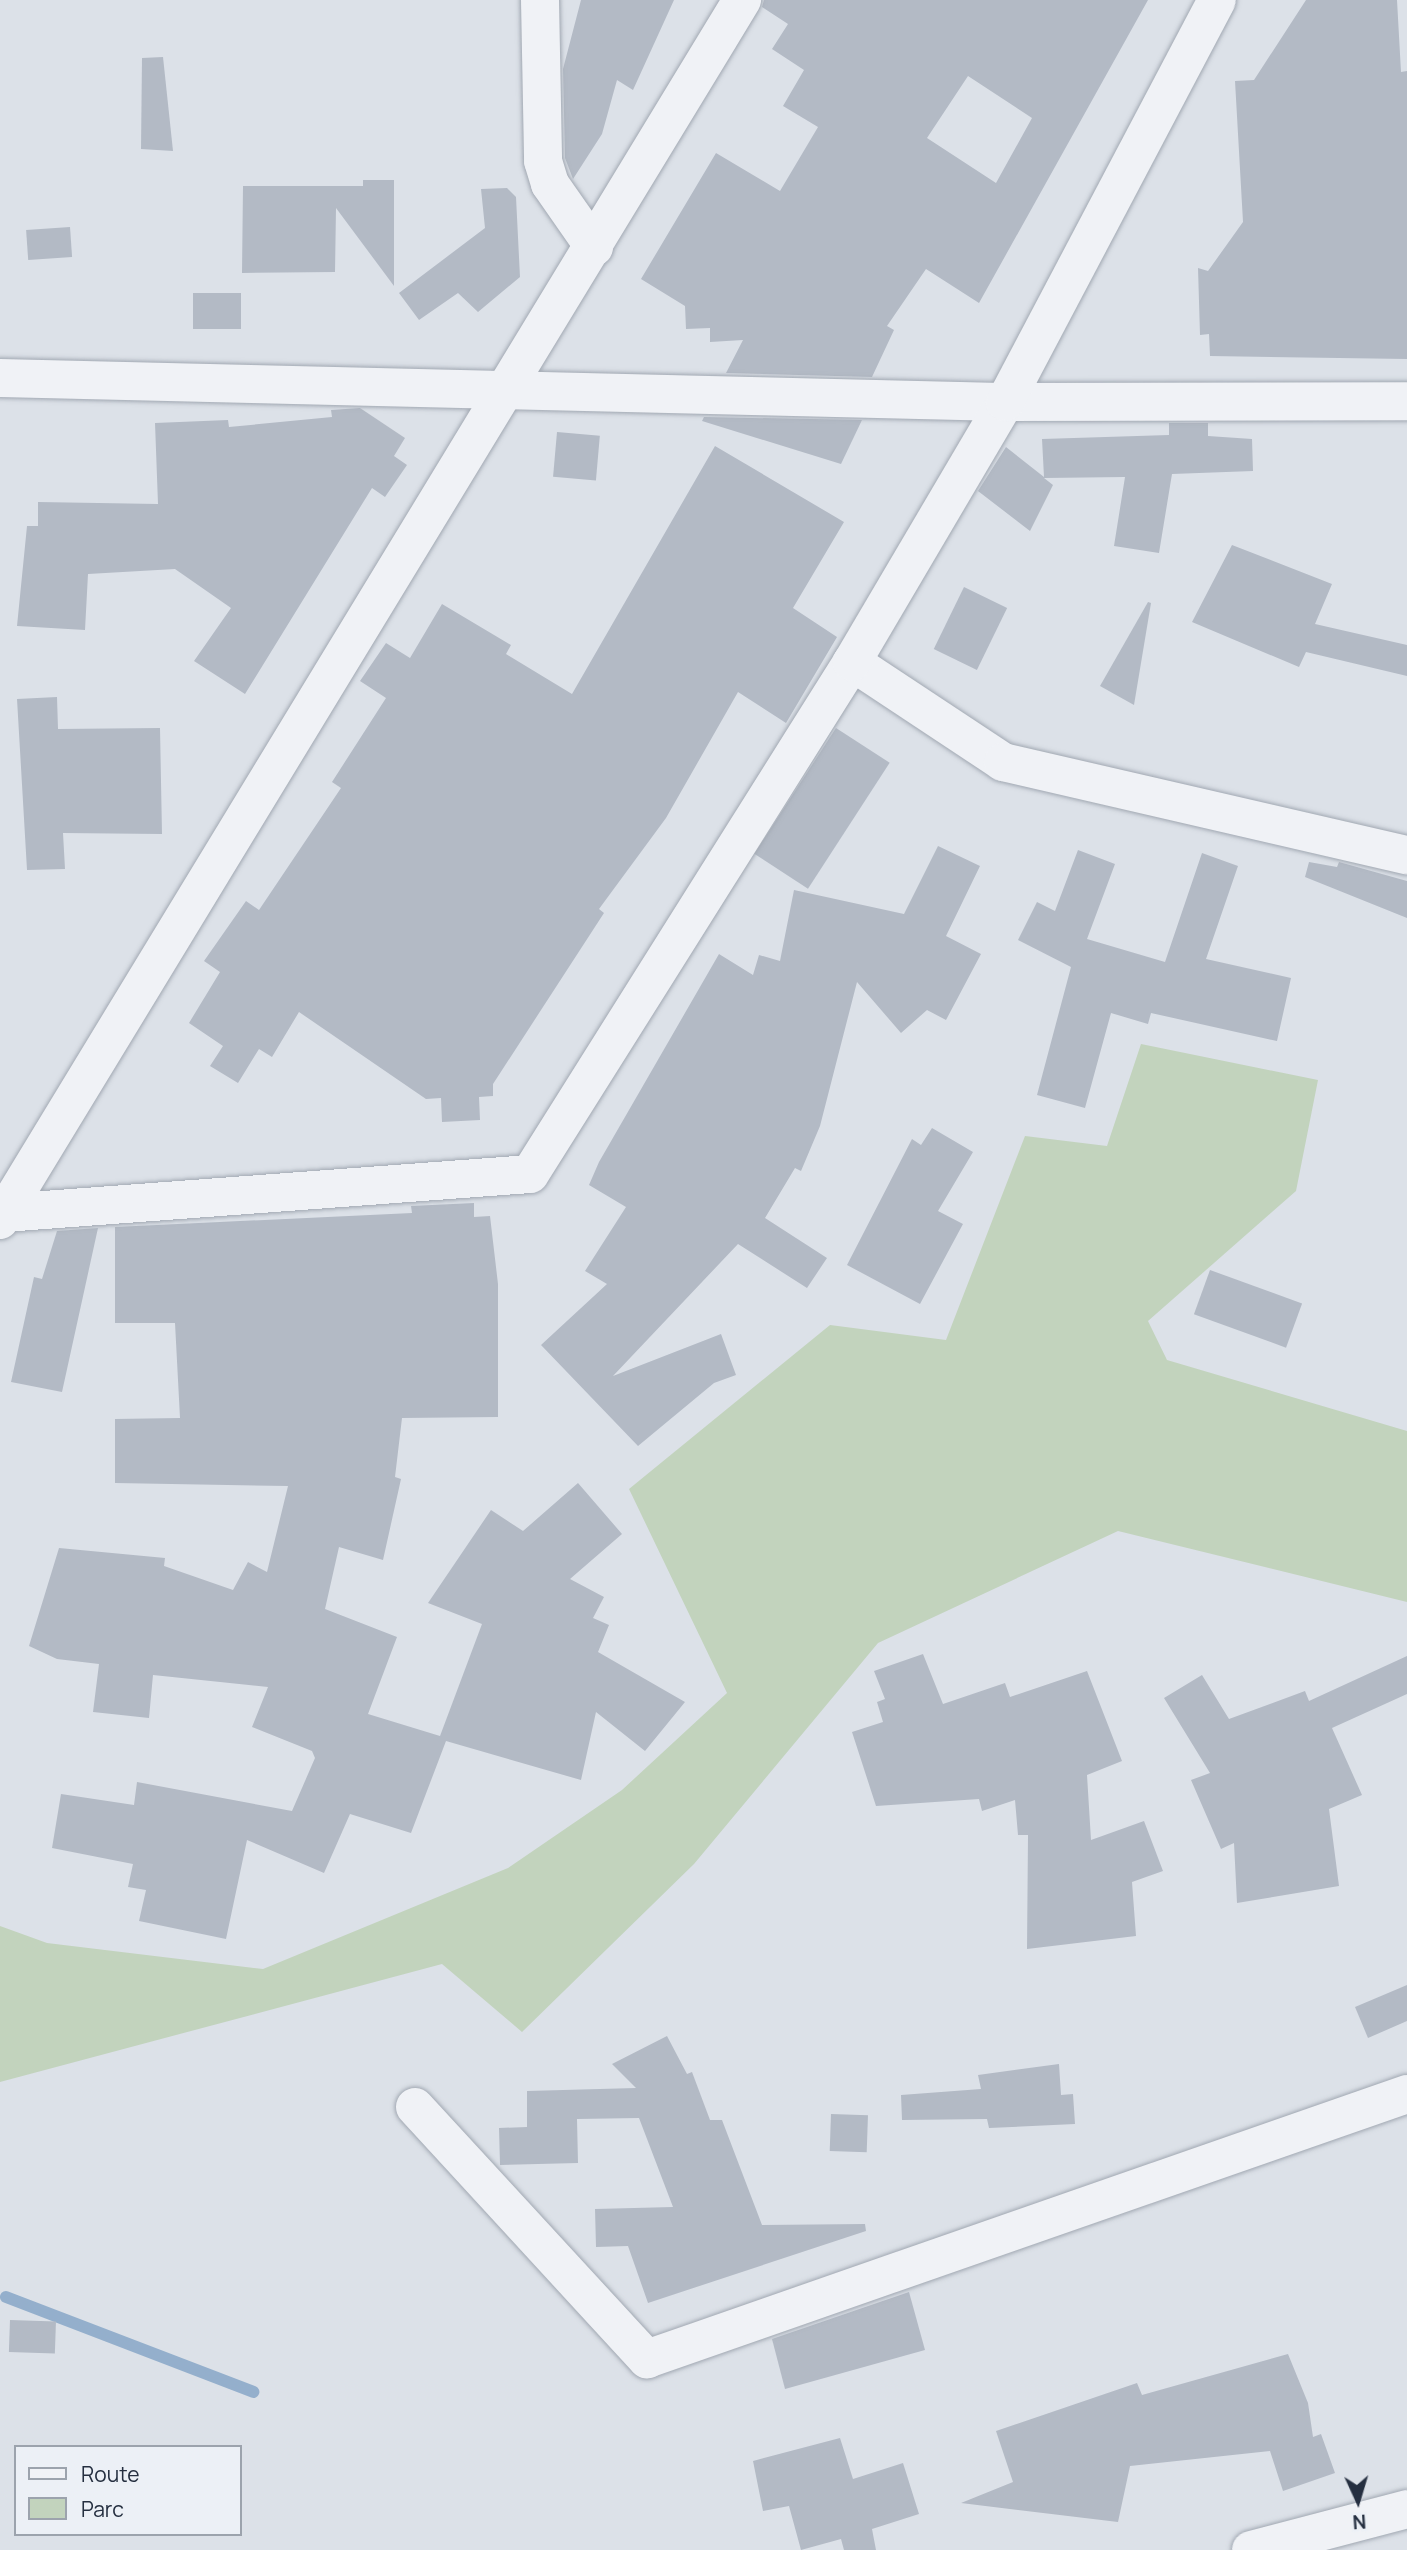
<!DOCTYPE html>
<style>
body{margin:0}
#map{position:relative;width:1407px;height:2550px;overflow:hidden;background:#dce1e8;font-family:Manrope,sans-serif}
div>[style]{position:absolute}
.green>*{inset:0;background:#c2d3bd}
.stream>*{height:12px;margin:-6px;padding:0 6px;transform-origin:6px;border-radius:6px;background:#94afcc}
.building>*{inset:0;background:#b3bac5;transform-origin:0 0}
.roads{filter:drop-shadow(0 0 2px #a1a8b2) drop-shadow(0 0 2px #a1a8b2)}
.minor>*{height:38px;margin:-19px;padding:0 19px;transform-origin:19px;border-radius:19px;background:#f0f2f6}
span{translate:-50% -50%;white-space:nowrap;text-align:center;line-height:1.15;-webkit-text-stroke:5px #ecf0f6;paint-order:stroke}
.legend{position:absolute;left:14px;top:2445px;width:228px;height:91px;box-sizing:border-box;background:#ecf0f6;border:2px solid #9ca3ad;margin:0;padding:9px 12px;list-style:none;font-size:21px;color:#252f40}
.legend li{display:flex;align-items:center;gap:14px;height:35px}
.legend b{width:35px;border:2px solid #9ca3ad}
.north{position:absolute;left:1323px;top:2466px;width:70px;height:70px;-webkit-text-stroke:5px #ecf0f6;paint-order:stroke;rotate:176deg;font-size:19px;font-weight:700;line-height:28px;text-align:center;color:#252f40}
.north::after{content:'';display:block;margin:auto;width:24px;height:32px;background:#252f40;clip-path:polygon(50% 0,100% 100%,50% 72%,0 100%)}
</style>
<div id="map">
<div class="green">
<i style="clip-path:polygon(1141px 1044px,1318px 1080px,1296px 1191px,1148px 1321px,1167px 1360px,1407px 1431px,1407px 1602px,1118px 1531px,878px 1643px,694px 1864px,522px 2032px,442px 1964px,0 2082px,0 1926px,47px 1943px,263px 1969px,508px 1868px,622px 1790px,727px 1693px,629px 1489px,830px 1325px,946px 1340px,1025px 1136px,1107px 1146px)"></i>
</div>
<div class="stream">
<i style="left:6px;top:2297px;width:265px;rotate:21deg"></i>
</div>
<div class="building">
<i style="clip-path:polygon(581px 0,674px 0,633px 90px,617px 80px,602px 134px,573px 179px,565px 158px,563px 69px)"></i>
<i style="clip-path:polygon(evenodd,764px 0,1148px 0,979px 303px,926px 269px,887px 326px,894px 330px,872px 377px,726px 373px,743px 340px,710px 342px,710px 328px,686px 329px,685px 306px,641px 279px,716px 153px,780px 191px,818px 127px,783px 106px,804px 70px,772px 49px,788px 24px,762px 7px,764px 0,968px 76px,1032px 118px,996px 183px,927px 138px,968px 76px)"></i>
<i style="clip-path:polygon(1306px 0,1397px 0,1401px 72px,1407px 71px,1407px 359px,1210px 356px,1209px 334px,1200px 335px,1198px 268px,1208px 271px,1243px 222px,1235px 81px,1254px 80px)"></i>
<i style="clip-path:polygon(163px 57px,173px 151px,141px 149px,142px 58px)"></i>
<i style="clip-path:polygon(363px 180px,394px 180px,394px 286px,336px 208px,335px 272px,242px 273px,243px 186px,363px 186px)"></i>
<i style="clip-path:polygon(507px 188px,516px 197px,520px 277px,478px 312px,458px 293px,419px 320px,399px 293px,485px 228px,481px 189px)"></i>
<i style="left:70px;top:227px;width:30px;height:44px;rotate:86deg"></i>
<i style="left:193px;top:293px;width:48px;height:36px"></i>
<i style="clip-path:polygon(360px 408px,405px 438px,394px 456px,407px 465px,385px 497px,372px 488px,245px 694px,194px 661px,231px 608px,175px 569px,88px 574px,85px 630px,17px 626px,27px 526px,38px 526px,38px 502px,158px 504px,155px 423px,228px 420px,229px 427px,332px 417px,331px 410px)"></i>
<i style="clip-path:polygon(704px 417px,862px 420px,841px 464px,702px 421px)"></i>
<i style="clip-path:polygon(1169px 423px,1208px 423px,1208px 436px,1252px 439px,1253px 471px,1172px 474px,1159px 553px,1114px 546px,1125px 477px,1044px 478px,1053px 485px,1030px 531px,978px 491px,1006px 447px,1044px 477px,1042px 439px,1169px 435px)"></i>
<i style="left:557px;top:432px;width:43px;height:45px;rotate:5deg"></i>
<i style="clip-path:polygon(715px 446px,844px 522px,793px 608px,837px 637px,786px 723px,738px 692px,666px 818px,599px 909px,604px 913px,493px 1084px,493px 1096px,479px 1097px,480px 1120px,442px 1122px,441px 1098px,426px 1099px,299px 1012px,272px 1057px,259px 1049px,238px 1083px,210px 1066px,223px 1046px,189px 1023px,220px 972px,204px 961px,246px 901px,259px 910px,341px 788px,332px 782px,386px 698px,360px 681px,386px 643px,410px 658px,442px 604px,511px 645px,506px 654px,572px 694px)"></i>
<i style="clip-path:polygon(1232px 545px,1332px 584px,1315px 624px,1407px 645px,1407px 676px,1306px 652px,1299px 667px,1192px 622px)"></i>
<i style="left:964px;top:587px;width:48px;height:69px;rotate:26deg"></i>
<i style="clip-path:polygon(1148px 602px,1151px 603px,1134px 705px,1100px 686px)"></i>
<i style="clip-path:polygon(57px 697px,58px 729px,160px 728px,162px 834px,63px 833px,65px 869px,27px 870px,17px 699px)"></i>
<i style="left:836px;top:728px;width:64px;height:150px;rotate:33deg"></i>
<i style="clip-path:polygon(938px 846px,980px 866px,946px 936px,981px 954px,946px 1020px,927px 1010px,901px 1033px,857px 982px,820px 1126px,801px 1171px,795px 1168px,765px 1218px,827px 1258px,807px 1288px,738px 1244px,613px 1376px,721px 1334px,736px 1375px,714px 1383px,638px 1446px,541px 1345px,607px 1284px,585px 1271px,626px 1207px,589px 1185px,599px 1162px,719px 954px,753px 975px,759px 955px,780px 961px,794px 890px,904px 914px)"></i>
<i style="clip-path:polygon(1078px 850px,1115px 864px,1087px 939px,1165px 962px,1202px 853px,1238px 866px,1206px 959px,1291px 978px,1277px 1041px,1151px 1013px,1148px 1024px,1111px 1013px,1085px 1108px,1037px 1095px,1071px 967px,1018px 940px,1037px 902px,1055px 911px)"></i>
<i style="clip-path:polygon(1309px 862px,1337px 867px,1339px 862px,1407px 881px,1407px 918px,1305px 877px)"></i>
<i style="clip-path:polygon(932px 1128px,973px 1152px,938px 1211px,963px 1224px,920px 1304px,847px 1265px,912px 1139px,921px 1145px)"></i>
<i style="clip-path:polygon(474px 1203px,474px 1217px,490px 1216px,498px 1284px,498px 1417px,402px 1418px,395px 1477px,401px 1479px,383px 1560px,339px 1547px,325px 1609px,397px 1637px,368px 1714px,440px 1736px,482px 1624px,428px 1603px,491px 1510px,523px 1531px,578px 1483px,622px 1534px,570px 1579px,604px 1597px,593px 1618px,609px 1625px,598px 1652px,685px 1702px,645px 1751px,596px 1712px,581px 1780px,446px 1741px,411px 1833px,350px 1814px,324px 1873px,247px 1840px,226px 1939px,139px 1921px,146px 1890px,128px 1887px,133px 1864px,52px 1848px,61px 1794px,134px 1805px,137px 1782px,292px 1811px,315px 1758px,312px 1751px,252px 1727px,268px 1687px,153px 1675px,149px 1718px,93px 1712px,99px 1664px,57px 1659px,29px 1646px,59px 1548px,165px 1558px,164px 1566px,233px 1590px,248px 1562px,267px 1572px,288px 1486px,115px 1483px,115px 1419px,180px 1418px,175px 1323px,115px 1323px,115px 1227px,412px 1213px,411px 1206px)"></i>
<i style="clip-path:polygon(98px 1228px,62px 1392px,11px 1382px,34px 1277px,42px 1279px,57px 1231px)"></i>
<i style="left:1210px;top:1270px;width:98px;height:47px;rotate:20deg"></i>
<i style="clip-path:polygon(923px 1654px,943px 1704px,1005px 1683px,1010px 1697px,1087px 1671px,1122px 1761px,1087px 1775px,1091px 1840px,1144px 1821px,1163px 1871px,1132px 1882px,1136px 1936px,1027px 1949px,1028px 1835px,1018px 1835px,1015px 1800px,982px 1811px,979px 1799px,876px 1806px,852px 1732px,883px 1722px,877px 1702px,885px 1699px,874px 1671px)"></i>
<i style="clip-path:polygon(1407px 1656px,1407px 1694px,1332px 1728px,1362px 1795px,1329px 1809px,1339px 1886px,1237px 1903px,1234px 1843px,1221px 1849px,1191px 1780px,1210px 1773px,1164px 1698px,1202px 1675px,1229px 1719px,1305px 1691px,1309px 1701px)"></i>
<i style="clip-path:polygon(1407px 1985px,1407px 2021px,1368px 2038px,1355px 2007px)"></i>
<i style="clip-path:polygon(667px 2036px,687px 2074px,692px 2072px,710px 2120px,722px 2120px,762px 2225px,865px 2224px,866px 2231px,648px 2303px,628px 2246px,596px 2247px,595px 2209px,673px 2207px,639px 2118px,577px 2119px,578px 2163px,500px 2165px,499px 2128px,527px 2127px,527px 2091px,636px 2088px,612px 2064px)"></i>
<i style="clip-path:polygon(1059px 2064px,1061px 2095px,1073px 2094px,1075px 2124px,989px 2128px,987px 2119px,902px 2120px,901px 2095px,981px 2089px,978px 2075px)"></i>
<i style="left:831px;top:2114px;width:37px;height:37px;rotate:2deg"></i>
<i style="clip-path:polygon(909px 2292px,925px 2350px,785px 2389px,772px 2339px)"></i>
<i style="left:10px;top:2320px;width:46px;height:32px;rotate:2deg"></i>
<i style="clip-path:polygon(1288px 2354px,1308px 2403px,1313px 2437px,1321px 2434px,1335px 2473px,1283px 2491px,1270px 2451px,1130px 2466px,1118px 2522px,961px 2503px,1013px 2482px,996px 2431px,1137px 2383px,1142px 2395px)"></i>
<i style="clip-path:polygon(840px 2438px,853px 2479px,903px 2463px,919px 2514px,872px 2529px,876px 2550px,844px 2550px,841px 2539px,801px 2550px,789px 2506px,763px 2511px,753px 2461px)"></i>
</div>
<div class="roads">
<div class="minor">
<i style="left:540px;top:0;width:161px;rotate:88.9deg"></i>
<i style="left:543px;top:161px;width:24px;rotate:73deg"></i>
<i style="left:550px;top:184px;width:77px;rotate:55.1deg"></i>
<i style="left:0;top:378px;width:1005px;rotate:1.37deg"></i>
<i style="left:1005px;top:402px;width:402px;rotate:-0.1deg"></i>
<i style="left:852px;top:662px;width:181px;rotate:33.5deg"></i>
<i style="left:1003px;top:762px;width:415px;rotate:13deg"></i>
<i style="left:4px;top:1213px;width:527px;rotate:-4.24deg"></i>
<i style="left:530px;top:1174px;width:605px;rotate:-57.83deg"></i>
<i style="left:852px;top:662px;width:302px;rotate:-59.5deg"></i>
<i style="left:1005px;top:402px;width:454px;rotate:-62.2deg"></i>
<i style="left:0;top:1220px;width:1428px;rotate:-58.69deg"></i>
<i style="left:415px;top:2107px;width:343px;rotate:47.4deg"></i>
<i style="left:647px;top:2359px;width:805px;rotate:-19.22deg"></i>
<i style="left:1251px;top:2550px;width:161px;rotate:-14.7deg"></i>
</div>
</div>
<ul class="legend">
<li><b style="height:9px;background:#f0f2f6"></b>Route</li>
<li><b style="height:19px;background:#c2d3bd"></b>Parc</li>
</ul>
<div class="north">N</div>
</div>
